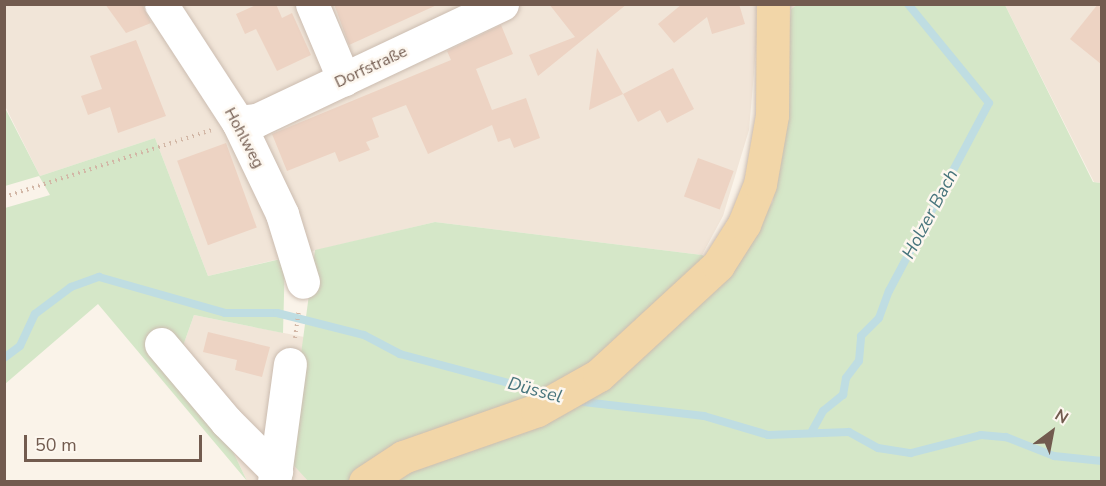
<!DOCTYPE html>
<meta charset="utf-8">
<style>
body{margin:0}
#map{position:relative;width:1106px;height:486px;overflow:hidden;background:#faf3e9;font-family:"Nunito Sans",sans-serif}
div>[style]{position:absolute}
.residential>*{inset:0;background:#f1e5d8}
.green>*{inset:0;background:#d5e7c8}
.stream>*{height:8px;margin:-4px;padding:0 4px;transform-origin:4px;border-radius:4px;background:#bfdde2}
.building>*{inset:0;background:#edd3c3;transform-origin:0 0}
.path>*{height:4px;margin-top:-2px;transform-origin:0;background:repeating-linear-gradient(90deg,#d2b7a6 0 1.5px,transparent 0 6px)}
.roads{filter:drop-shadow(0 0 2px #cbbcb0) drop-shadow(0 0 2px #cbbcb0)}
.minor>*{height:33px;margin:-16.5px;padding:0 16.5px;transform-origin:16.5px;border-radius:16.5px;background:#fff}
.major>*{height:33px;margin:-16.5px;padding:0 16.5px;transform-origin:16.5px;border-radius:16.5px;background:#f2d6a8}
span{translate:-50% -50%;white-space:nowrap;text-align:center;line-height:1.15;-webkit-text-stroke:5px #fdf7ef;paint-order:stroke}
.street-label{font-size:16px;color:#725b4f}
.water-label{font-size:18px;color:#47747c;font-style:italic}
.frame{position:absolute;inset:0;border:6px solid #725b4f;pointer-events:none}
.north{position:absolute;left:1022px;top:402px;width:60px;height:60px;-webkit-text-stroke:4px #fdf7ef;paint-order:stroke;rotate:32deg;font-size:16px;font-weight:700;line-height:24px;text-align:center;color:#725b4f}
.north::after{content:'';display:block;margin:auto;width:21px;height:27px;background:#725b4f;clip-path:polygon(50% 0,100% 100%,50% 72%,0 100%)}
.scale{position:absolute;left:24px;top:435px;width:178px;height:27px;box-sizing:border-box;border:3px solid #725b4f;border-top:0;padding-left:8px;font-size:18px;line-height:21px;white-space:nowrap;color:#725b4f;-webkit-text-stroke:4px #fdf7ef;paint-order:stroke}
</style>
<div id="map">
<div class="residential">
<i style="clip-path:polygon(5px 5px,797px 5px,757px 38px,749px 130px,723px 216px,702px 255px,435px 222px,208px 276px,155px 138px,40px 176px,5px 106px)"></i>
<i style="clip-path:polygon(1005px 5px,1101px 5px,1101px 183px,1094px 182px)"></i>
<i style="clip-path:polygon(194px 315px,304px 337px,287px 458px,309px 481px,247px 481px,183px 346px)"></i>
</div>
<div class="green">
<i style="clip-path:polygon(797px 5px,1005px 5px,1093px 182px,1101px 183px,1101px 481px,309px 482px,287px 458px,315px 250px,435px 222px,702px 255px,732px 274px,773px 201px,791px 9px)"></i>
<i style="clip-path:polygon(4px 106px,40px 176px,155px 138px,208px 276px,285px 258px,283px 333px,194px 315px,183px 346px,247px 481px,98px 304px,5px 384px,5px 208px,50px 195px,39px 176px,5px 186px)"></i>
</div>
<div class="stream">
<i style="left:4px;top:358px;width:20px;rotate:-37deg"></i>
<i style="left:20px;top:346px;width:35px;rotate:-65deg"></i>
<i style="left:35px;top:314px;width:45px;rotate:-36.9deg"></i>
<i style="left:71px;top:287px;width:30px;rotate:-20deg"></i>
<i style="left:99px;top:277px;width:131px;rotate:15.9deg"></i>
<i style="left:225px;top:313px;width:52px"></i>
<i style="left:277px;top:313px;width:90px;rotate:14.2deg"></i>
<i style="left:364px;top:335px;width:41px;rotate:27.8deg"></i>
<i style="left:400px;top:354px;width:151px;rotate:15deg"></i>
<i style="left:575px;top:401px;width:130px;rotate:6.6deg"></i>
<i style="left:704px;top:416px;width:67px;rotate:16.5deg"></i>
<i style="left:768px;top:435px;width:81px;rotate:-2.1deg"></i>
<i style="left:849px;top:432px;width:33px;rotate:29deg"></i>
<i style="left:878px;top:448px;width:33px;rotate:9deg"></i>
<i style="left:911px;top:453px;width:72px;rotate:-14.4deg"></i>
<i style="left:981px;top:435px;width:25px;rotate:5deg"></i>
<i style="left:1006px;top:437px;width:52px;rotate:21.6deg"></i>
<i style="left:1054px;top:456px;width:48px;rotate:5.9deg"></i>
<i style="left:812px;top:431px;width:23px;rotate:-61deg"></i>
<i style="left:823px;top:411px;width:26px;rotate:-39deg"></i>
<i style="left:843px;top:395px;width:17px;rotate:-80deg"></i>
<i style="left:846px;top:378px;width:21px;rotate:-53deg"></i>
<i style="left:859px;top:361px;width:25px;rotate:-85deg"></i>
<i style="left:861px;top:336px;width:25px;rotate:-45deg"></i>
<i style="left:879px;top:318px;width:29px;rotate:-70deg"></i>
<i style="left:889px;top:291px;width:213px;rotate:-62deg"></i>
<i style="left:989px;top:103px;width:128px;rotate:-129.3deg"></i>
</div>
<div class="building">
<i style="clip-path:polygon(105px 4px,142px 4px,151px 23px,126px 33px)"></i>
<i style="clip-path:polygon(258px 4px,276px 4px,282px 18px,292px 13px,311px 55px,277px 71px,256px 29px,245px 34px,236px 14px)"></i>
<i style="clip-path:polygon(334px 4px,439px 4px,349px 45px)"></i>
<i style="clip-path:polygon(549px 4px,627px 4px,538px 76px,529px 55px,575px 37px)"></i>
<i style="clip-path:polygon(682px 4px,739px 4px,745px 24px,712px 34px,707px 17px,674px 43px,658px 24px)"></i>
<i style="clip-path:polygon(1098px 4px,1101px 4px,1101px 64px,1070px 39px)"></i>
<i style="clip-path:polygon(501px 25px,513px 54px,476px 69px,492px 110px,526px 98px,540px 138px,514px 148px,510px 138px,498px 142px,492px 125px,428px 154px,406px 105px,372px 118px,379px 137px,366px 142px,370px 150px,339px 162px,335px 152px,287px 171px,272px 134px,451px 60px,447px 51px)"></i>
<i style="clip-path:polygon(136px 40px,166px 116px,118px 133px,110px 107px,88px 115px,81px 96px,102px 89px,90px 56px)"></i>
<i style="clip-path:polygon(597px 48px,623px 94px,589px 110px)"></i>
<i style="clip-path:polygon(673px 68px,694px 109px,667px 123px,660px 110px,638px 122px,623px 94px)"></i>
<i style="left:226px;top:143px;width:90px;height:52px;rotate:70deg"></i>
<i style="left:698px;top:158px;width:38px;height:41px;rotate:20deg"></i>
<i style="clip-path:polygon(208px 332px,270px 347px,262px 377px,235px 370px,237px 360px,203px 352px)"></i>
</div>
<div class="path">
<i style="left:4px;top:197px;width:218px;rotate:-17.9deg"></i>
<i style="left:295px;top:338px;width:28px;rotate:-82deg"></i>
</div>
<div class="roads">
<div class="minor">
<i style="left:161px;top:4px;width:141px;rotate:56.9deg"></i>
<i style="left:238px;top:122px;width:102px;rotate:64.4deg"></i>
<i style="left:282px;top:214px;width:71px;rotate:72.8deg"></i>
<i style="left:312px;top:4px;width:82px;rotate:67.2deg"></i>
<i style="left:238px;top:122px;width:19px;rotate:-6deg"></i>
<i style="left:257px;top:120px;width:271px;rotate:-25.3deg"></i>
<i style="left:161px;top:344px;width:101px;rotate:49.8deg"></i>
<i style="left:226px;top:421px;width:71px;rotate:45deg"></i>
<i style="left:274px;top:482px;width:119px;rotate:-82.3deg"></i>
</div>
<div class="major">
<i style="left:365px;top:482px;width:45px;rotate:-33.3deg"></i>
<i style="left:403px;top:457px;width:142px;rotate:-19.3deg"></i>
<i style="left:537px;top:410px;width:71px;rotate:-29.4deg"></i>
<i style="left:599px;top:375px;width:162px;rotate:-42.7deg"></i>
<i style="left:718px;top:265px;width:49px;rotate:-57.6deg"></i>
<i style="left:744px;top:224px;width:43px;rotate:-68.2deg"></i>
<i style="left:760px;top:184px;width:70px;rotate:-80.1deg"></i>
<i style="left:772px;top:115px;width:111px;rotate:-89.5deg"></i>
</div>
</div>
<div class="street-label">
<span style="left:371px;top:67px;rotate:-25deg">Dorfstraße</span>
<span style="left:244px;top:138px;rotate:62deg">Hohlweg</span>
</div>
<div class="water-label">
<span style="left:930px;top:214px;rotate:-62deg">Holzer Bach</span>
<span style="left:535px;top:390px;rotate:15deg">Düssel</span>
</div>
<div class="frame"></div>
<div class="north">N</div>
<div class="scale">50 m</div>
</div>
